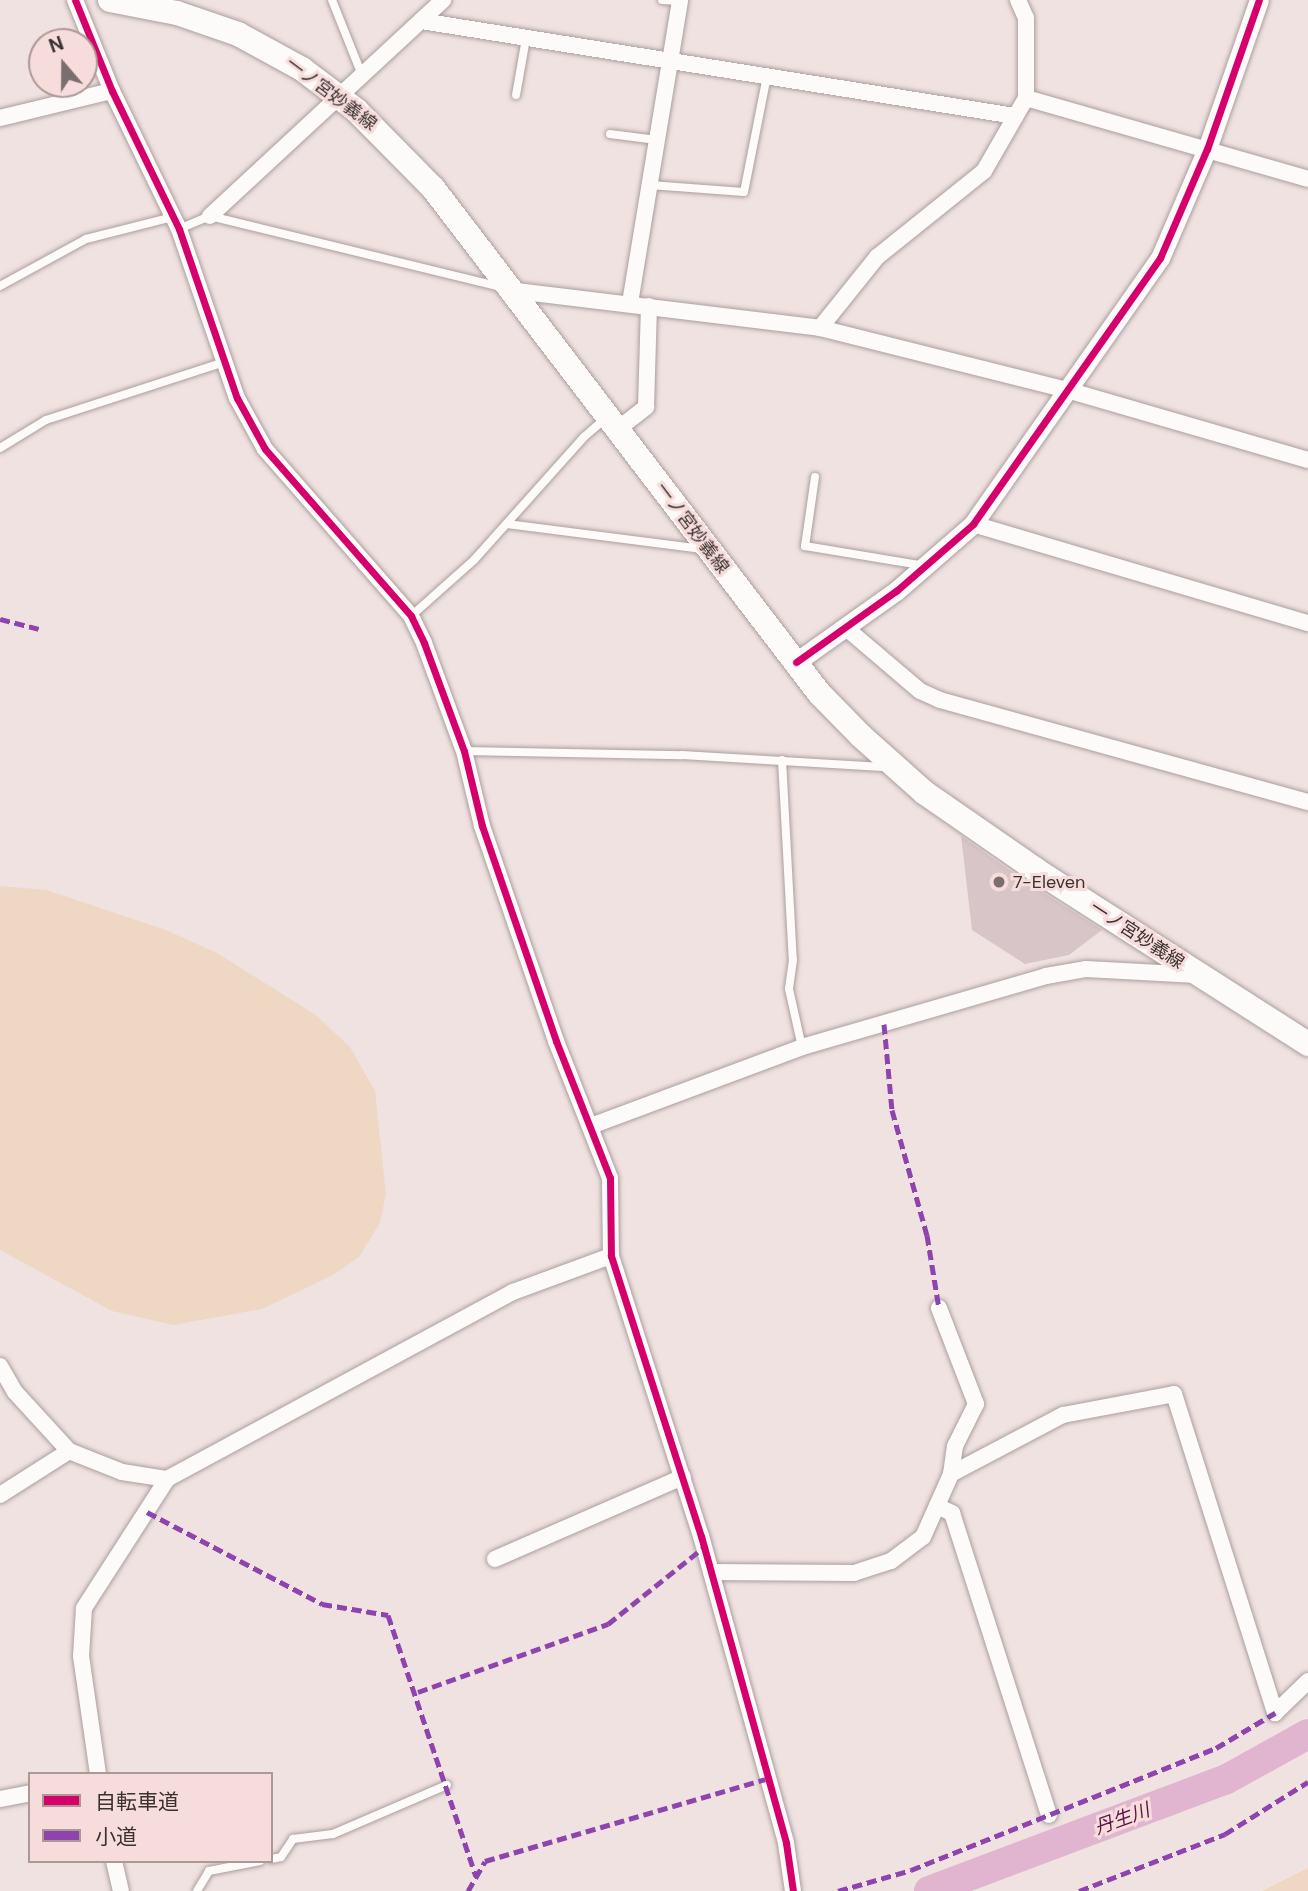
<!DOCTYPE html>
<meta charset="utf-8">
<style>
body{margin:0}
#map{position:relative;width:1308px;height:1891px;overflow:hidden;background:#f0e2e1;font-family:"DM Sans","Noto Sans JP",sans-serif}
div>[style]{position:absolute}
.green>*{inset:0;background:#eed8c3}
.river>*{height:30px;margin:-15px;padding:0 15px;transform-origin:15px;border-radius:15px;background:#e1b4d0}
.building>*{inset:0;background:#d8c5c8}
.roads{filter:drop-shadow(0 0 2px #aa9f9e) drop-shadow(0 0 2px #aa9f9e)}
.service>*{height:8px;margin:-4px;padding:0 4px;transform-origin:4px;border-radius:4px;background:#fdfbfa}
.minor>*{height:16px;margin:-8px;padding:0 8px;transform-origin:8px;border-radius:8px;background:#fdfbfa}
.tertiary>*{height:19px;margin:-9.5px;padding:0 9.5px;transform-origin:9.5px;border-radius:9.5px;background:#fdfbfa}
.primary>*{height:24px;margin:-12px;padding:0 12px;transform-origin:12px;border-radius:12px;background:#fdfbfa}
.quiet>*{height:5px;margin-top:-2.5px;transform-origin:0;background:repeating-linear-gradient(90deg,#8e44ad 0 10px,transparent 0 15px)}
.cycleway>*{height:7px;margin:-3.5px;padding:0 3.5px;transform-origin:3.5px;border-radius:3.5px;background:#d6006c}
.dots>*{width:19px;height:19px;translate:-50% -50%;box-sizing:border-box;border:4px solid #f6dddb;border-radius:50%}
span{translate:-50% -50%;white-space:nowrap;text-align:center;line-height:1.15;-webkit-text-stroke:6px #f6dddb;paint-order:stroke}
.street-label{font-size:18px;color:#3a3130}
.poi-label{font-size:18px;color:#3a3130}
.left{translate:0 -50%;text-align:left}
.water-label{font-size:19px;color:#5a164b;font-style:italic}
.legend{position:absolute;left:28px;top:1772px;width:245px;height:91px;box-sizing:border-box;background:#f6dddb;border:2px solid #ab9897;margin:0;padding:9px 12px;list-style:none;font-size:21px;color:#3a3130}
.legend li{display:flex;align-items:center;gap:14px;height:35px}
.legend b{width:35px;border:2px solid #ab9897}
.north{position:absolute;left:28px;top:28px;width:70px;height:70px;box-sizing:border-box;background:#f6dddb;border:2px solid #ab9897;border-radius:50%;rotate:340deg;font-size:19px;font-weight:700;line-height:28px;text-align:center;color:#3a3130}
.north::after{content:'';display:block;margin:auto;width:24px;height:32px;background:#7a6f6e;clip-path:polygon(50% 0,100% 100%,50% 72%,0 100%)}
</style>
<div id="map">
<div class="green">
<i style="clip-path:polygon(0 886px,47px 890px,166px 930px,217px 953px,316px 1015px,350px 1047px,375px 1091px,386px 1194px,380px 1223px,359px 1257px,333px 1275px,262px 1309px,173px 1325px,112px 1311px,0 1250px)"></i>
<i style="clip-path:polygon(1308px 1868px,1308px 1891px,1262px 1891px)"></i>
</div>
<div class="river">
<i style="left:929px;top:1891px;width:316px;rotate:-20.6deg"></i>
<i style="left:1225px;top:1780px;width:95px;rotate:-29deg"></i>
</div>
<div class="building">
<i style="clip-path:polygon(961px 836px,1028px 883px,1102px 930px,1069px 955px,1025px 964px,972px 930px)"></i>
</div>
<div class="roads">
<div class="service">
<i style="left:332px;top:0;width:81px;rotate:68.2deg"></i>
<i style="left:662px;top:0;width:18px;rotate:3deg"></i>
<i style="left:516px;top:95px;width:58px;rotate:-80deg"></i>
<i style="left:610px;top:134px;width:47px;rotate:7.3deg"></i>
<i style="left:650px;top:185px;width:94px;rotate:4.3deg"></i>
<i style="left:744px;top:192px;width:118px;rotate:-78.8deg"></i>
<i style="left:179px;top:229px;width:34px;rotate:-23deg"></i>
<i style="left:210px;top:216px;width:300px;rotate:13.7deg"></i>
<i style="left:0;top:286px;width:98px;rotate:-28.7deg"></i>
<i style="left:86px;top:239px;width:90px;rotate:-14.2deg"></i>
<i style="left:0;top:448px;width:54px;rotate:-31.3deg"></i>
<i style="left:46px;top:420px;width:184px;rotate:-18deg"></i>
<i style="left:815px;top:477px;width:70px;rotate:98.2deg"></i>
<i style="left:805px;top:546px;width:117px;rotate:9.4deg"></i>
<i style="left:507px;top:524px;width:197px;rotate:7.3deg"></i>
<i style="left:411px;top:616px;width:84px;rotate:-41.6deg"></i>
<i style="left:474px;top:560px;width:165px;rotate:-48.2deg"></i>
<i style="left:584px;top:437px;width:28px;rotate:-41deg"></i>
<i style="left:464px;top:751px;width:218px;rotate:1.1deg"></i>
<i style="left:682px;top:755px;width:205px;rotate:3.4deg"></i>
<i style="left:782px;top:760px;width:200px;rotate:86.9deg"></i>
<i style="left:793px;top:960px;width:29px;rotate:98deg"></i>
<i style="left:789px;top:989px;width:59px;rotate:77.4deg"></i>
<i style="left:271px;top:1859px;width:10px;rotate:-11deg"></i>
<i style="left:281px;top:1857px;width:22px;rotate:-56deg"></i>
<i style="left:293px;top:1839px;width:40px;rotate:-7.1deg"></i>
<i style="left:333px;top:1834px;width:124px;rotate:-23.3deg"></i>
<i style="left:197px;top:1891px;width:23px;rotate:-59deg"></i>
<i style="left:209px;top:1871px;width:52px;rotate:-11.1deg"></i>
</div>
<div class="minor">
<i style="left:75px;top:0;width:98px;rotate:67.9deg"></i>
<i style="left:112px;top:91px;width:153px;rotate:64.1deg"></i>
<i style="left:179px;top:229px;width:179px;rotate:71.1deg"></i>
<i style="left:237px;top:398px;width:58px;rotate:61.2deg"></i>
<i style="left:265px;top:449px;width:222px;rotate:48.8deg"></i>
<i style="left:411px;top:616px;width:30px;rotate:64deg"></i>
<i style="left:424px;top:643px;width:115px;rotate:69.7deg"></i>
<i style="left:464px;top:751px;width:77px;rotate:76.5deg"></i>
<i style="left:482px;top:826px;width:227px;rotate:71deg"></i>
<i style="left:556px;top:1041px;width:147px;rotate:68.5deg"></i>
<i style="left:610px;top:1178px;width:78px;rotate:89.3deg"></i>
<i style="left:611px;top:1256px;width:294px;rotate:72.2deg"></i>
<i style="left:701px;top:1536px;width:319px;rotate:74.5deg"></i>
<i style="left:786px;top:1843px;width:49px;rotate:81.7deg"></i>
<i style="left:421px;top:21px;width:602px;rotate:9.09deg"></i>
<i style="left:1026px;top:98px;width:293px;rotate:16deg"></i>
<i style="left:0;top:118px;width:115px;rotate:-13.6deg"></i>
<i style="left:210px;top:216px;width:318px;rotate:-42.8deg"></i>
<i style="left:516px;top:291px;width:306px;rotate:6.9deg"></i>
<i style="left:820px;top:328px;width:255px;rotate:14.1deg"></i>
<i style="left:1067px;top:390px;width:251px;rotate:16.2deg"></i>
<i style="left:630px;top:303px;width:307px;rotate:-80.6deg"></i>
<i style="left:820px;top:328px;width:91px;rotate:-51.2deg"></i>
<i style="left:877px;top:257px;width:137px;rotate:-38.8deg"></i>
<i style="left:984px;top:171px;width:84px;rotate:-60.1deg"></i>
<i style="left:1026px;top:98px;width:80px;rotate:-90deg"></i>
<i style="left:1026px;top:18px;width:20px;rotate:-114deg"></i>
<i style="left:618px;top:429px;width:36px;rotate:-38deg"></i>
<i style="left:646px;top:407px;width:101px;rotate:-88.3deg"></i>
<i style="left:973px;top:524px;width:349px;rotate:16.5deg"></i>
<i style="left:846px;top:628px;width:97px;rotate:40.4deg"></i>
<i style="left:920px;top:691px;width:22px;rotate:24deg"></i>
<i style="left:940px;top:700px;width:382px;rotate:15.5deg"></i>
<i style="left:591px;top:1126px;width:225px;rotate:-20.5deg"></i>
<i style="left:802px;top:1047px;width:254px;rotate:-16.2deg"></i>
<i style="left:1046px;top:976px;width:41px;rotate:-9.9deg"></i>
<i style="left:1086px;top:969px;width:111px;rotate:3.1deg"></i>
<i style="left:0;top:1366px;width:30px;rotate:60deg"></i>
<i style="left:15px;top:1392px;width:80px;rotate:47.5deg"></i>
<i style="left:951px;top:1474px;width:127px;rotate:-27.8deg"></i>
<i style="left:1063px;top:1415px;width:113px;rotate:-10.7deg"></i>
<i style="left:1174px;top:1394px;width:335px;rotate:72.4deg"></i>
<i style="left:1275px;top:1713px;width:46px;rotate:-44.1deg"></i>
<i style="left:0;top:1495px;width:82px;rotate:-32.5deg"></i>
<i style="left:69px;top:1451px;width:57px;rotate:21.6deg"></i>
<i style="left:122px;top:1472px;width:46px;rotate:8.8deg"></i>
<i style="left:937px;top:1506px;width:17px;rotate:25deg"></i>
<i style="left:952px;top:1513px;width:317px;rotate:72.2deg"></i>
<i style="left:495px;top:1559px;width:205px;rotate:-23.6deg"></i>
<i style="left:711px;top:1572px;width:143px;rotate:0.4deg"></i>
<i style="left:854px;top:1573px;width:39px;rotate:-18deg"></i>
<i style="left:891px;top:1561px;width:40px;rotate:-37deg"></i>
<i style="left:923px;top:1537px;width:69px;rotate:-66deg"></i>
<i style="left:951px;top:1474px;width:28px;rotate:-82deg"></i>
<i style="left:955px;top:1446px;width:47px;rotate:-63.4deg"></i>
<i style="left:976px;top:1404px;width:103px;rotate:-111.1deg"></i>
<i style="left:98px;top:1774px;width:119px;rotate:-98.2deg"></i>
<i style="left:81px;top:1656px;width:48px;rotate:-86.4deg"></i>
<i style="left:84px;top:1608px;width:153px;rotate:-57.2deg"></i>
<i style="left:167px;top:1479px;width:393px;rotate:-28.4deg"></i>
<i style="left:513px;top:1292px;width:104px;rotate:-20.2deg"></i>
<i style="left:0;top:1799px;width:31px;rotate:-11deg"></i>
<i style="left:114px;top:1861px;width:31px;rotate:77deg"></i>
</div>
<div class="tertiary">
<i style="left:796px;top:662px;width:123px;rotate:-35.4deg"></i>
<i style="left:896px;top:591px;width:102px;rotate:-41deg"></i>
<i style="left:973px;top:524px;width:325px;rotate:-54.9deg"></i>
<i style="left:1160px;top:258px;width:119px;rotate:-66.7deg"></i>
<i style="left:1207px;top:149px;width:158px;rotate:-70.8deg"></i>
</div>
<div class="primary">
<i style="left:110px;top:0;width:68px;rotate:11deg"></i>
<i style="left:177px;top:13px;width:65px;rotate:19deg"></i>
<i style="left:238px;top:34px;width:73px;rotate:28.7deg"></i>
<i style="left:302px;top:69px;width:68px;rotate:37.2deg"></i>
<i style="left:356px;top:110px;width:110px;rotate:45.4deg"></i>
<i style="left:433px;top:188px;width:636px;rotate:52.61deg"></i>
<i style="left:819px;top:693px;width:60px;rotate:45.7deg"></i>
<i style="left:861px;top:736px;width:86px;rotate:41.7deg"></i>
<i style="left:925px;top:793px;width:135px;rotate:34.7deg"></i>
<i style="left:1036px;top:870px;width:323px;rotate:32.6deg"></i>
</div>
</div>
<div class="quiet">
<i style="left:0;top:619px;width:40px;rotate:14.4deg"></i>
<i style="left:884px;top:1024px;width:86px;rotate:84.7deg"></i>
<i style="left:892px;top:1110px;width:130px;rotate:74.4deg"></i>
<i style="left:927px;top:1235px;width:74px;rotate:80.7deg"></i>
<i style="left:147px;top:1512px;width:198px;rotate:27.7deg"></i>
<i style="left:322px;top:1604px;width:67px;rotate:9.5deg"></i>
<i style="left:388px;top:1615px;width:275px;rotate:71.4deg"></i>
<i style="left:418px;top:1692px;width:202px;rotate:-19.7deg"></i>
<i style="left:608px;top:1624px;width:123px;rotate:-38.7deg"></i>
<i style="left:468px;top:1891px;width:34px;rotate:-60deg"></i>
<i style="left:485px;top:1861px;width:292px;rotate:-16.3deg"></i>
<i style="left:838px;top:1891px;width:76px;rotate:-16deg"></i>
<i style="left:911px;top:1870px;width:328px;rotate:-21.8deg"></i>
<i style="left:1216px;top:1748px;width:69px;rotate:-30.7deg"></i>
<i style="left:1079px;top:1891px;width:157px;rotate:-21.3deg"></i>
<i style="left:1225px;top:1834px;width:98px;rotate:-32.1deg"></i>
</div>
<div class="cycleway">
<i style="left:75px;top:0;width:98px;rotate:67.9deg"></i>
<i style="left:112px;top:91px;width:153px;rotate:64.1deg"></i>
<i style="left:179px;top:229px;width:179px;rotate:71.1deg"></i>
<i style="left:237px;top:398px;width:58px;rotate:61.2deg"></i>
<i style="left:265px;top:449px;width:222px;rotate:48.8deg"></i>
<i style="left:411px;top:616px;width:30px;rotate:64deg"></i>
<i style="left:424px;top:643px;width:115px;rotate:69.7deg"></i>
<i style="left:464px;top:751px;width:77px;rotate:76.5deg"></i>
<i style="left:482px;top:826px;width:227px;rotate:71deg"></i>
<i style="left:556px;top:1041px;width:147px;rotate:68.5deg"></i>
<i style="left:610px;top:1178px;width:78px;rotate:89.3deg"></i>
<i style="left:611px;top:1256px;width:294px;rotate:72.2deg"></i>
<i style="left:701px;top:1536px;width:319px;rotate:74.5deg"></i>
<i style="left:786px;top:1843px;width:49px;rotate:81.7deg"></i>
<i style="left:796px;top:662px;width:123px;rotate:-35.4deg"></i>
<i style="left:896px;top:591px;width:102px;rotate:-41deg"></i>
<i style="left:973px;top:524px;width:325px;rotate:-54.9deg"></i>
<i style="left:1160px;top:258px;width:119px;rotate:-66.7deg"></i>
<i style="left:1207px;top:149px;width:158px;rotate:-70.8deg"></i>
</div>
<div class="dots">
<i style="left:999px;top:882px;background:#7a6f6e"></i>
</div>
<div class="street-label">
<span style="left:331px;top:94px;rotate:37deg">一ノ宮妙義線</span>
<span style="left:692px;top:528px;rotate:53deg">一ノ宮妙義線</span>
<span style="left:1137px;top:935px;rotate:33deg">一ノ宮妙義線</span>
</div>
<div class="poi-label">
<span class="left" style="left:1013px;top:882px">7-Eleven</span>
</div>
<div class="water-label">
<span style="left:1122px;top:1819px;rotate:-20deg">丹生川</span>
</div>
<ul class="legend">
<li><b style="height:9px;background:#d6006c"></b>自転車道</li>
<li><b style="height:9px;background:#8e44ad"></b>小道</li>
</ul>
<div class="north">N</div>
</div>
